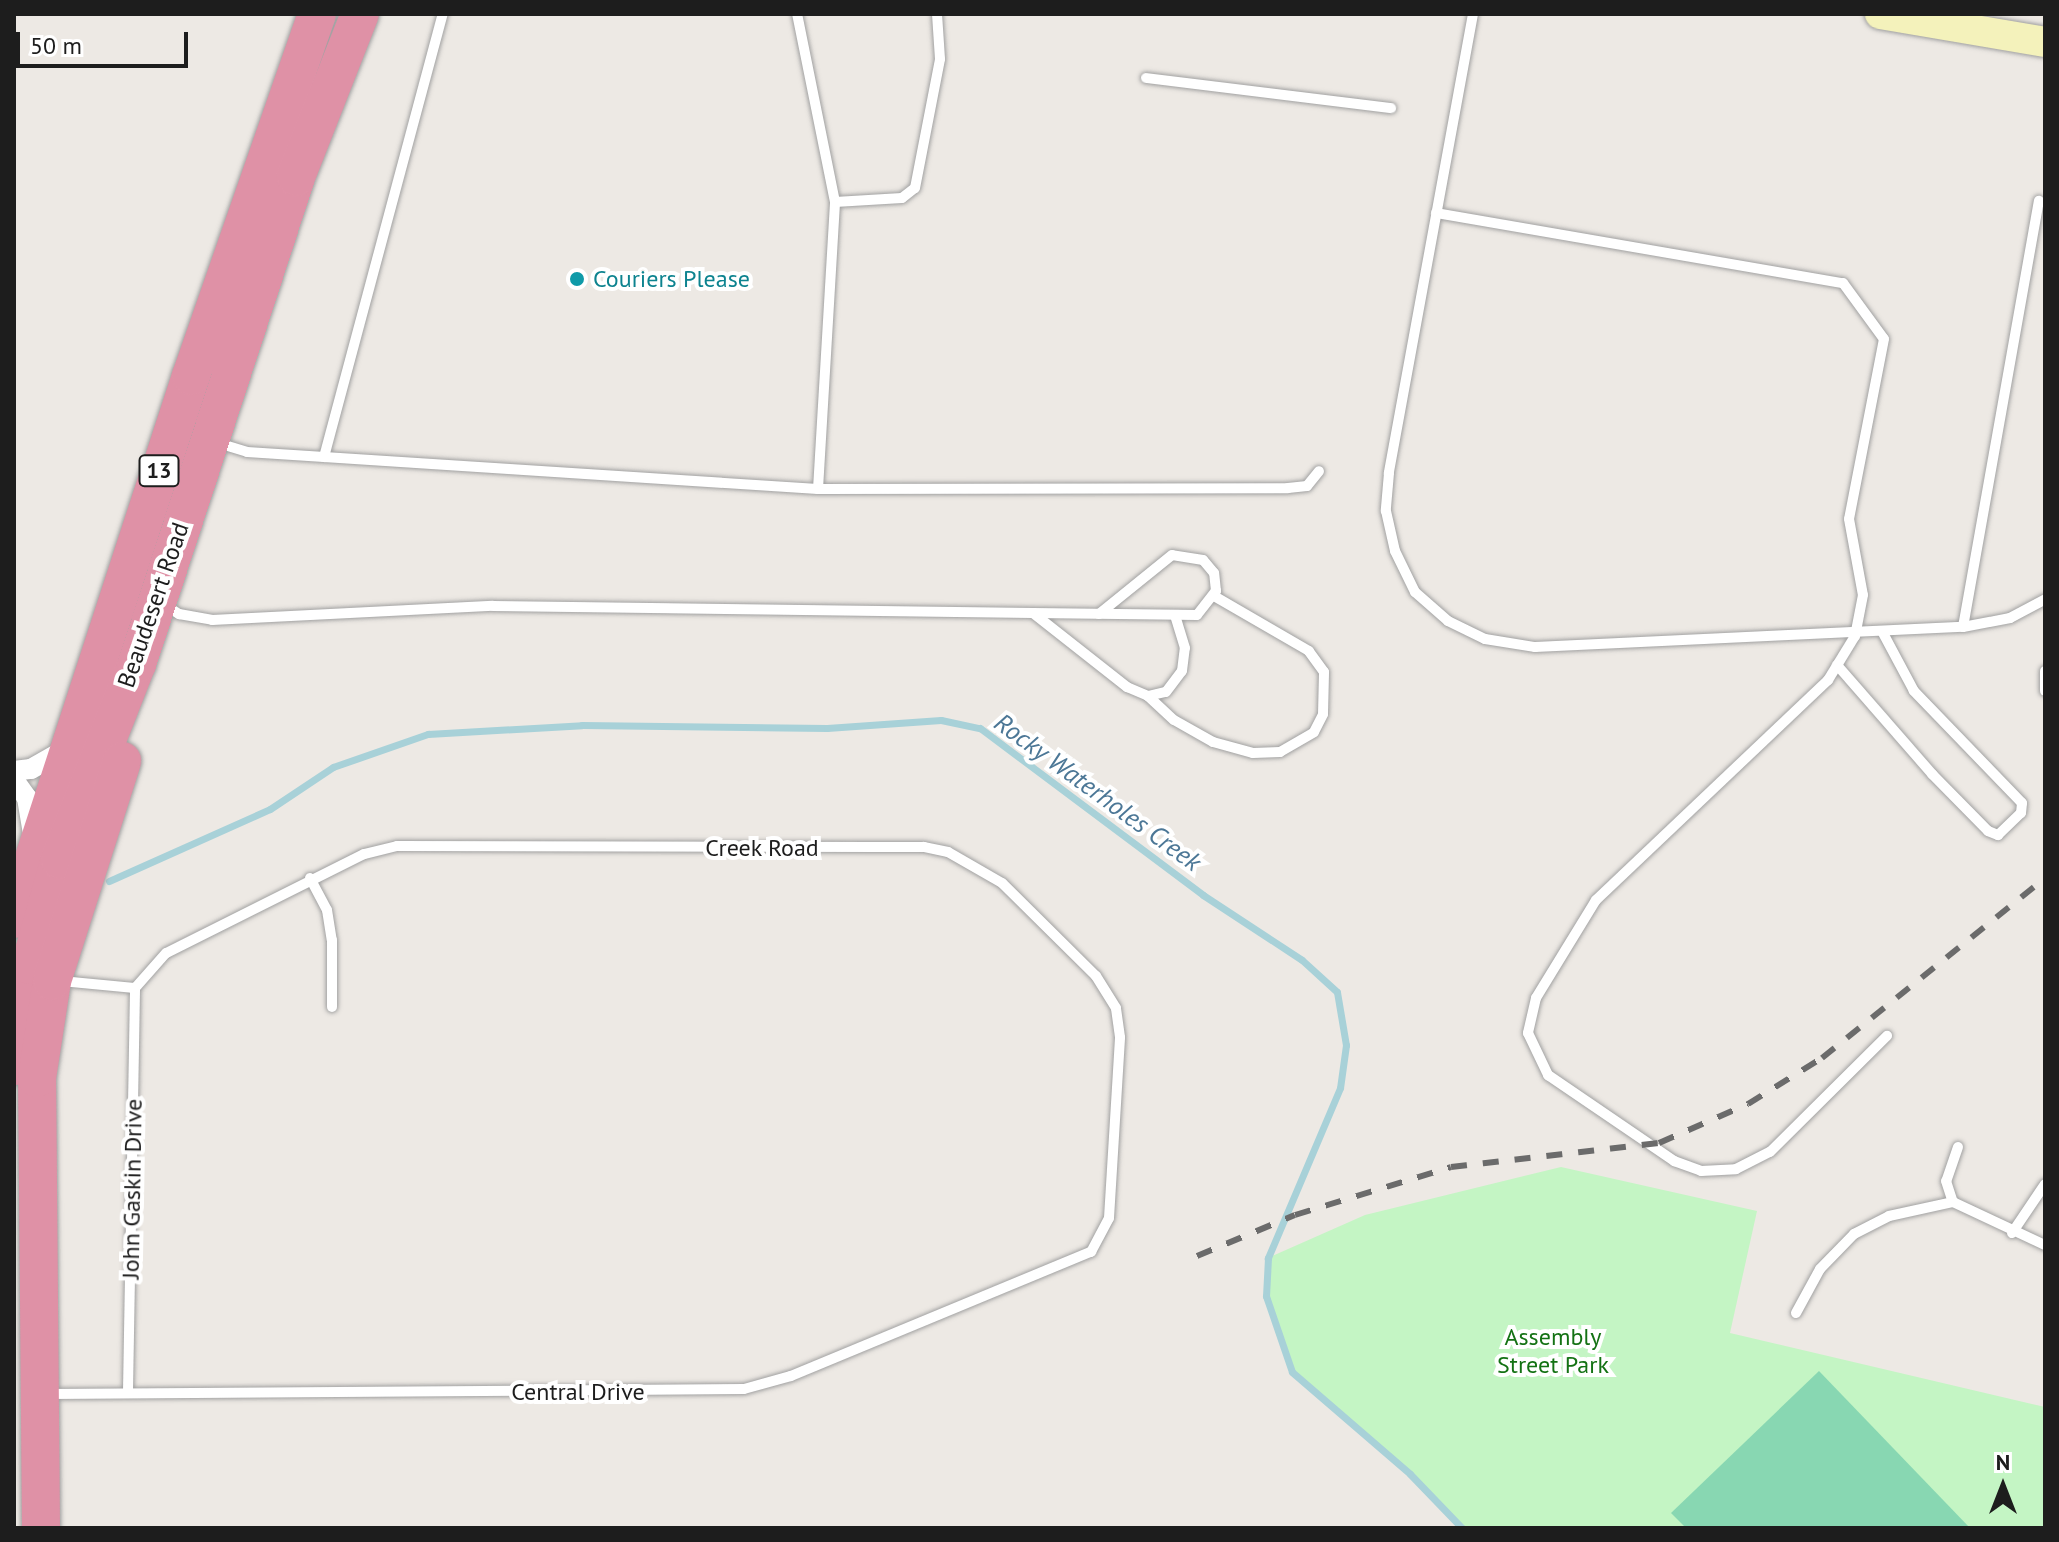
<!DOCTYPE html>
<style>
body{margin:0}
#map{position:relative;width:2059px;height:1542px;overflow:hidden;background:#ede9e4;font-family:"PT Sans",sans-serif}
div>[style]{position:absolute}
.park>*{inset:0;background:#c4f5c4}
.pitch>*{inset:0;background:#88d7b2}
.stream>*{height:7px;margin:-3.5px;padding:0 3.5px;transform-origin:3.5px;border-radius:3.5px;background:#a8d1d8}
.roads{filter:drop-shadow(0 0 2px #a1a1a1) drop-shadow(0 0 2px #a1a1a1)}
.lane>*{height:10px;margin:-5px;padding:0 5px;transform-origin:5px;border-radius:5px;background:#fff}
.street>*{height:20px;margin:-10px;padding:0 10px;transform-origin:10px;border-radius:10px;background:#fff}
.secondary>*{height:30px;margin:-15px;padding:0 15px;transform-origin:15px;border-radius:15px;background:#f4f2bb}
.highway>*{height:38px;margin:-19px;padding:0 19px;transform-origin:19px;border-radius:19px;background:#df91a6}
.rail>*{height:6px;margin-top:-3px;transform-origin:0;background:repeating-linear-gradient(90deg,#6b6b6b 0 16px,transparent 0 32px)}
.dots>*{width:22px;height:22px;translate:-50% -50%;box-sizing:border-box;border:4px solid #fff;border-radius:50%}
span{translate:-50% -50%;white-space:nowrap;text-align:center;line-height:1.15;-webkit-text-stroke:8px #fff;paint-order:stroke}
.shield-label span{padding:2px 6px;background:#fff;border:2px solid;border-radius:6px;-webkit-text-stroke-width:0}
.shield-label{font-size:22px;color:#1d1d1d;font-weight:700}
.culture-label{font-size:24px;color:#0d838f}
.left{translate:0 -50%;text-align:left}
.street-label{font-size:24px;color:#1d1d1d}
.park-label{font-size:24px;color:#147214}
.water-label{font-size:26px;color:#4c7796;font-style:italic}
.frame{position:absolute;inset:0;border:16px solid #1d1d1d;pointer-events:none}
.north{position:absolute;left:1963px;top:1446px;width:80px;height:80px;-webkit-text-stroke:6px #fff;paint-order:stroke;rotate:0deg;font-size:22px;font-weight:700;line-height:32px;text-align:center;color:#1d1d1d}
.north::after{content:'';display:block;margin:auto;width:28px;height:36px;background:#1d1d1d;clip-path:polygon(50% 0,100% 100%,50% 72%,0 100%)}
.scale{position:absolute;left:16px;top:32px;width:172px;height:36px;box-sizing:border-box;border:4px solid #1d1d1d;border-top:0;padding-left:10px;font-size:24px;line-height:28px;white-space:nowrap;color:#1d1d1d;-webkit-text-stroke:6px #fff;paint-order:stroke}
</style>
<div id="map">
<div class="park">
<i style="clip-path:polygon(1561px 1167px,1757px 1211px,1730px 1333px,2045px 1407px,2045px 1528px,1462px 1528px,1410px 1474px,1292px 1372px,1266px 1296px,1268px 1258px,1365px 1215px)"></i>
</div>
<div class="pitch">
<i style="clip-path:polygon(1819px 1371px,1970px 1528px,1686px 1528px,1671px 1513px)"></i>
</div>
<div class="stream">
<i style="left:109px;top:881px;width:176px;rotate:-24.1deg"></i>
<i style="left:270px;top:809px;width:76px;rotate:-33.7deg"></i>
<i style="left:333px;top:767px;width:101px;rotate:-19.2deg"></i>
<i style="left:428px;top:734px;width:154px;rotate:-3.3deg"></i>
<i style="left:582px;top:725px;width:245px;rotate:0.7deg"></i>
<i style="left:827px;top:728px;width:114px;rotate:-4deg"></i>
<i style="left:941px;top:720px;width:40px;rotate:12deg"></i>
<i style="left:980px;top:728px;width:279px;rotate:36.8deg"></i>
<i style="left:1203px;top:895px;width:118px;rotate:33.3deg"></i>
<i style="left:1302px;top:960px;width:47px;rotate:42.4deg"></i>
<i style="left:1337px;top:992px;width:54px;rotate:80.4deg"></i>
<i style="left:1346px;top:1045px;width:43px;rotate:97.9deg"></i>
<i style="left:1340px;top:1088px;width:185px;rotate:113deg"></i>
<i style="left:1268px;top:1258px;width:38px;rotate:93deg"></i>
<i style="left:1266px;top:1296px;width:80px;rotate:71.1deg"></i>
<i style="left:1292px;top:1372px;width:156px;rotate:40.8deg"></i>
<i style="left:1410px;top:1474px;width:75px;rotate:46.1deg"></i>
</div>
<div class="roads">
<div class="lane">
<i style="left:1473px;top:14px;width:467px;rotate:100.4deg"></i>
<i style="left:1389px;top:473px;width:38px;rotate:95deg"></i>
<i style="left:1386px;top:511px;width:41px;rotate:77.3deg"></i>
<i style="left:1395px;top:551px;width:46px;rotate:64deg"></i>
<i style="left:1415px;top:592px;width:44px;rotate:41.3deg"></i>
<i style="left:1448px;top:621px;width:41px;rotate:25.9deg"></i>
<i style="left:1485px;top:639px;width:51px;rotate:9.1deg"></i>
<i style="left:1535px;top:647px;width:428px;rotate:-2.7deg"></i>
<i style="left:1963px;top:627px;width:48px;rotate:-10.8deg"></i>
<i style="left:2010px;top:618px;width:40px;rotate:-28deg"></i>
<i style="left:1146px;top:78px;width:247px;rotate:7deg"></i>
<i style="left:835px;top:202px;width:67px;rotate:-3.4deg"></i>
<i style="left:902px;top:198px;width:16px;rotate:-38deg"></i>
<i style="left:915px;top:188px;width:131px;rotate:-79deg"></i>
<i style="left:940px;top:59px;width:45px;rotate:-93.8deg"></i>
<i style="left:1436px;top:213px;width:413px;rotate:9.8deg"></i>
<i style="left:1843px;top:283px;width:69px;rotate:53.8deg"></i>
<i style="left:1884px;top:339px;width:183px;rotate:101deg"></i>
<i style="left:1849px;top:519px;width:77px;rotate:79.6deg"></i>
<i style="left:1863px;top:595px;width:42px;rotate:101deg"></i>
<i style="left:1855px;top:636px;width:52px;rotate:121.5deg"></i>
<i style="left:1828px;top:680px;width:320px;rotate:136.5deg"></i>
<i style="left:1596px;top:900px;width:115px;rotate:121.5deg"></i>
<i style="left:1536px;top:998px;width:36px;rotate:103deg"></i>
<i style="left:1528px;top:1033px;width:47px;rotate:64.5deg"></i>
<i style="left:1548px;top:1075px;width:153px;rotate:34.3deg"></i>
<i style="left:1674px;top:1161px;width:29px;rotate:20deg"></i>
<i style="left:1701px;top:1171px;width:35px;rotate:-3deg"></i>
<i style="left:1736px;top:1169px;width:38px;rotate:-27deg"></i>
<i style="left:1770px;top:1152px;width:165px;rotate:-44.8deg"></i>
<i style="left:218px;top:443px;width:30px;rotate:17deg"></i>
<i style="left:247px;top:452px;width:572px;rotate:3.71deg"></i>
<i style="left:818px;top:489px;width:288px;rotate:-86.6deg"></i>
<i style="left:835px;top:202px;width:192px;rotate:-101.4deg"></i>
<i style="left:324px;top:457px;width:459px;rotate:-75deg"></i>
<i style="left:818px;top:489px;width:470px;rotate:-0.1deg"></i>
<i style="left:1288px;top:488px;width:19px;rotate:-6deg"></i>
<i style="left:1307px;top:486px;width:19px;rotate:-51deg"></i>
<i style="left:165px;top:605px;width:17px;rotate:33deg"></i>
<i style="left:179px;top:614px;width:34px;rotate:10deg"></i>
<i style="left:212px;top:620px;width:281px;rotate:-2.9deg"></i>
<i style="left:493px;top:606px;width:540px;rotate:0.74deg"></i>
<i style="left:1033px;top:613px;width:164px;rotate:0.7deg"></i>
<i style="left:1197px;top:615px;width:31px;rotate:-52deg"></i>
<i style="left:1216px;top:591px;width:18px;rotate:-96deg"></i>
<i style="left:1214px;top:573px;width:17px;rotate:-130deg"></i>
<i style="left:1203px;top:560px;width:31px;rotate:-171deg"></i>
<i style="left:1172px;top:555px;width:94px;rotate:141.1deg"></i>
<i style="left:1033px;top:613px;width:120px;rotate:38.2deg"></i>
<i style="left:1127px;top:687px;width:23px;rotate:23deg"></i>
<i style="left:1148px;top:696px;width:18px;rotate:-13deg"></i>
<i style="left:1166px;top:692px;width:26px;rotate:-53deg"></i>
<i style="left:1182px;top:671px;width:23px;rotate:-83deg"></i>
<i style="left:1185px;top:648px;width:34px;rotate:-107deg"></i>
<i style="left:1963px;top:627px;width:433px;rotate:-79.9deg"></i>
<i style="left:1837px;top:665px;width:145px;rotate:48.9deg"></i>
<i style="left:1932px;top:774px;width:80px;rotate:45.5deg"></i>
<i style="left:1988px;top:831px;width:11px;rotate:22deg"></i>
<i style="left:1998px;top:835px;width:32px;rotate:-44deg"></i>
<i style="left:2021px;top:813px;width:10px;rotate:-84deg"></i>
<i style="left:2022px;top:803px;width:156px;rotate:-134deg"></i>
<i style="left:1914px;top:691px;width:66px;rotate:-118.1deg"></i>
<i style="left:2045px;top:671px;width:20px;rotate:90deg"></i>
<i style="left:1148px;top:696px;width:35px;rotate:43deg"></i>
<i style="left:1174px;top:720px;width:45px;rotate:29.4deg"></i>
<i style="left:1213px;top:742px;width:41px;rotate:15.4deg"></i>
<i style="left:1253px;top:753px;width:27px;rotate:-2deg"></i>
<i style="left:1280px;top:752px;width:39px;rotate:-30deg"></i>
<i style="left:1314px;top:732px;width:20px;rotate:-63deg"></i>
<i style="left:1323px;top:714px;width:42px;rotate:-88.6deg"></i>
<i style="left:1324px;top:672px;width:26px;rotate:-126deg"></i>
<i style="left:1309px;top:651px;width:110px;rotate:-149.9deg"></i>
<i style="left:310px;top:878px;width:36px;rotate:62deg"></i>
<i style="left:327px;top:910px;width:30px;rotate:81deg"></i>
<i style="left:332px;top:940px;width:67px;rotate:90deg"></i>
<i style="left:61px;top:981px;width:74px;rotate:5.4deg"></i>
<i style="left:1958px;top:1147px;width:36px;rotate:109deg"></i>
<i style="left:1946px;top:1181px;width:22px;rotate:72deg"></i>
<i style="left:1953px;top:1202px;width:102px;rotate:25.1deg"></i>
<i style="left:2012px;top:1233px;width:59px;rotate:-56deg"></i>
<i style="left:1796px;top:1313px;width:50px;rotate:-61.4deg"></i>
<i style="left:1820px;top:1269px;width:49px;rotate:-45.8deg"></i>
<i style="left:1854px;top:1234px;width:39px;rotate:-27deg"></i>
<i style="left:1889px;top:1216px;width:66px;rotate:-12.3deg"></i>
<i style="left:128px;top:1391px;width:403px;rotate:-89deg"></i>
<i style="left:49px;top:1394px;width:695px;rotate:-0.41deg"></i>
<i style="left:744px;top:1389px;width:49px;rotate:-15.5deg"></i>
<i style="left:791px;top:1376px;width:325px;rotate:-22.5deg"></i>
<i style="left:1091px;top:1252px;width:38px;rotate:-62deg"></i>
<i style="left:1109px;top:1218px;width:181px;rotate:-86.5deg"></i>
<i style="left:1120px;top:1037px;width:29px;rotate:-98deg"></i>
<i style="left:1116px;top:1008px;width:38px;rotate:-122deg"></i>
<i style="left:1096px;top:976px;width:132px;rotate:-135.3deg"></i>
<i style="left:1002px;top:883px;width:62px;rotate:-150.1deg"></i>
<i style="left:948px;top:852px;width:25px;rotate:-168deg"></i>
<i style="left:924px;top:847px;width:527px;rotate:-179.89deg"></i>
<i style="left:397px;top:846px;width:34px;rotate:166deg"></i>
<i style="left:364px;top:854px;width:221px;rotate:153.4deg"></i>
<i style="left:166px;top:953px;width:47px;rotate:131.5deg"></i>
</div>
<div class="street">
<i style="left:14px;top:771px;width:17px;rotate:-7deg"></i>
<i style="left:31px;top:769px;width:43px;rotate:-29.6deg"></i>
<i style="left:14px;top:780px;width:22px;rotate:54deg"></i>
<i style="left:27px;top:798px;width:43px;rotate:80.5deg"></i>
</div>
<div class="secondary">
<i style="left:1880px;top:14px;width:167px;rotate:9.6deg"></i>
</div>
<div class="highway">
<i style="left:14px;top:919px;width:571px;rotate:-71.95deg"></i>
<i style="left:191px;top:376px;width:383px;rotate:-70.8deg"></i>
<i style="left:14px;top:1066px;width:102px;rotate:-81deg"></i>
<i style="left:30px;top:965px;width:109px;rotate:-74.1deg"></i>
<i style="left:60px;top:860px;width:211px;rotate:-68.6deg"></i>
<i style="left:137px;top:664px;width:512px;rotate:-71.92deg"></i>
<i style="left:296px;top:177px;width:175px;rotate:-68.6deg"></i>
<i style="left:41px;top:1528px;width:450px;rotate:-90.5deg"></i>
<i style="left:37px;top:1078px;width:98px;rotate:-81.2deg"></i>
<i style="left:52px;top:981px;width:231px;rotate:-72.3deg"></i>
</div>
</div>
<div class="rail">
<i style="left:1197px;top:1256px;width:106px;rotate:-22.7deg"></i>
<i style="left:1295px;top:1215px;width:163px;rotate:-17.1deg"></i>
<i style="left:1451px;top:1167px;width:209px;rotate:-6.6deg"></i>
<i style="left:1659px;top:1143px;width:97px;rotate:-23.7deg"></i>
<i style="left:1748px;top:1104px;width:87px;rotate:-31.9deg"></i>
<i style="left:1822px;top:1058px;width:287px;rotate:-38.9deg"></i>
</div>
<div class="dots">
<i style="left:577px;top:279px;background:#0f9aa8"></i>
</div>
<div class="shield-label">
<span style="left:159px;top:471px">13</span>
</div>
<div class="culture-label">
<span class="left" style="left:593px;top:279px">Couriers Please</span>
</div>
<div class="street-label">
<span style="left:153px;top:605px;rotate:-71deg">Beaudesert Road</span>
<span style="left:762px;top:848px">Creek Road</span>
<span style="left:132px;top:1189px;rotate:-89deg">John Gaskin Drive</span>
<span style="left:578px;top:1392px">Central Drive</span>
</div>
<div class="park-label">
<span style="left:1553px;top:1351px">Assembly<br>Street Park</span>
</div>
<div class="water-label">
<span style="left:1098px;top:792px;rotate:36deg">Rocky Waterholes Creek</span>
</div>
<div class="frame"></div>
<div class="north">N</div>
<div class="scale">50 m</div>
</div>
